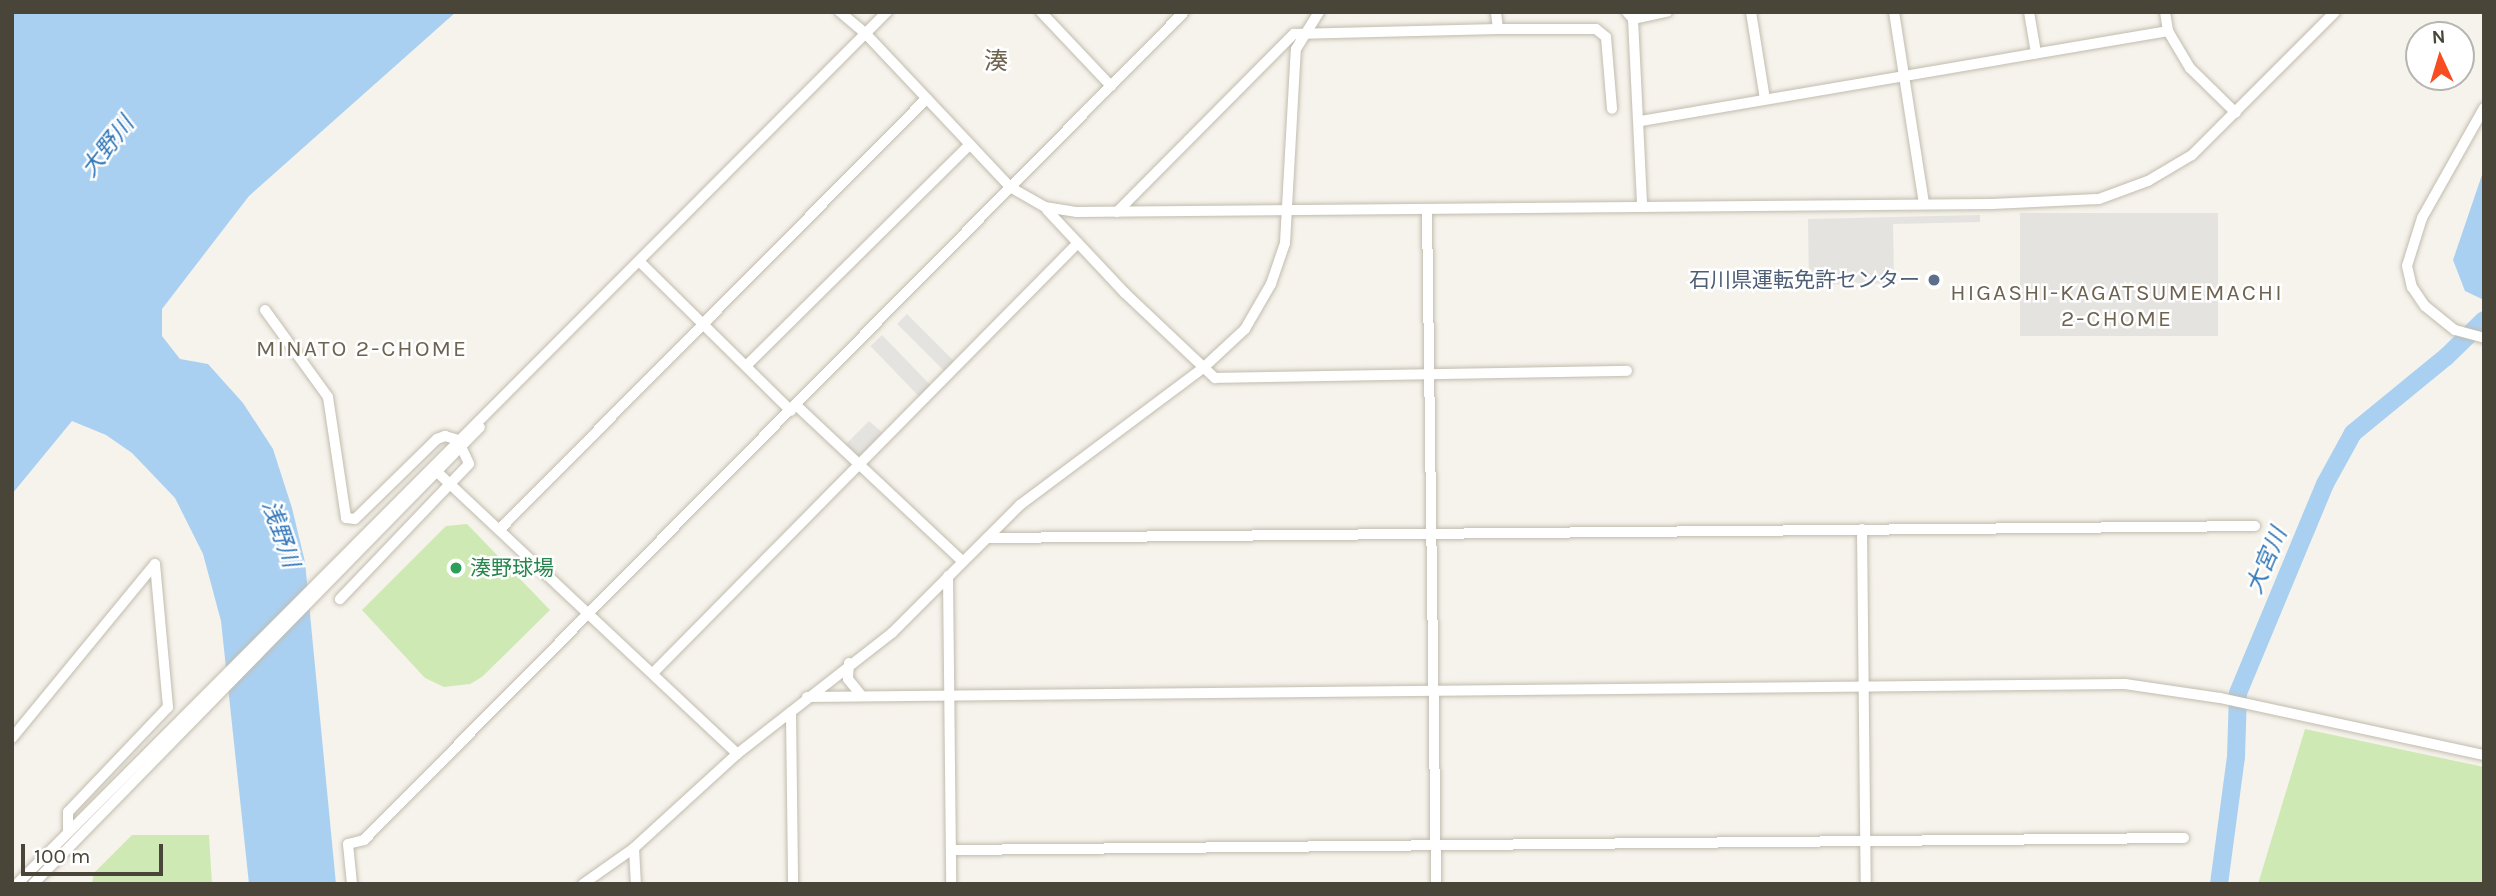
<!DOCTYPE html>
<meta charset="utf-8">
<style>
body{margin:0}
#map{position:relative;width:2496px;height:896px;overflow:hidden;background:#f6f3ec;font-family:Karla,"Noto Sans JP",sans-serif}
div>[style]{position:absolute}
.green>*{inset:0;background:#cfe9b5}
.parking>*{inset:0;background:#e5e3e0;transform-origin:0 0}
.water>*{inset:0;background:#aad0f1}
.river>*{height:18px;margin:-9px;padding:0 9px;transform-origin:9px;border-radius:9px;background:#aad0f1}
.roads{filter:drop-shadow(0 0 2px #c1bcae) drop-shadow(0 0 2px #c1bcae)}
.minor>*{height:10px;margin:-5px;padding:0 5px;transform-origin:5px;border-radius:5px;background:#fff}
.dots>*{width:19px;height:19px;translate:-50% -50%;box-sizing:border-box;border:4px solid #fff;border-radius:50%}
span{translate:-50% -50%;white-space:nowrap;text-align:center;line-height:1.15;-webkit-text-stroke:5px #fff;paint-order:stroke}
.service-label{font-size:21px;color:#4e5e75}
.right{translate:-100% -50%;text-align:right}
.leisure-label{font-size:21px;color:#27864d}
.left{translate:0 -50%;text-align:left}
.water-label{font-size:23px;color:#3177b7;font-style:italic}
.neighbourhood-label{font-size:23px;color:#6d6350;letter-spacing:2px}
.quarter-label{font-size:24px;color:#6d6350}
.frame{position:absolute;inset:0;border:14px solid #4a4539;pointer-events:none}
.north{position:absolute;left:2405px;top:21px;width:70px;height:70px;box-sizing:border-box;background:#fff;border:2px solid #b7b5b0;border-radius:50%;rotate:356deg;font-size:19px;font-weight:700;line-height:28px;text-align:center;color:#4a4539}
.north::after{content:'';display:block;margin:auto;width:24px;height:32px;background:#f84d20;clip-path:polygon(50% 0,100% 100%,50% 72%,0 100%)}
.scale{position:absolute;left:21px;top:844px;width:142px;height:32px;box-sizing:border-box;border:4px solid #4a4539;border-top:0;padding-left:9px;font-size:21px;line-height:24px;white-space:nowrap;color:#4a4539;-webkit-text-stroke:5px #fff;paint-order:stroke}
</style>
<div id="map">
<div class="green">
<i style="clip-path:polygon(467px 524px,550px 610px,482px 677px,470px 684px,444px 687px,425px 678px,362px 610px,446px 526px)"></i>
<i style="clip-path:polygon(2305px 729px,2484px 767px,2484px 884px,2258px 884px)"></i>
<i style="clip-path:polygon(132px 835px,209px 835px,212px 884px,92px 884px,94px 873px)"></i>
</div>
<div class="parking">
<i style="left:2218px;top:213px;width:123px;height:198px;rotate:90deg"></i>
<i style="clip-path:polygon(1980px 215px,1980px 222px,1893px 224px,1894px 283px,1809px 285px,1808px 219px)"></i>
<i style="left:907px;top:314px;width:69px;height:14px;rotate:45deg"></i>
<i style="left:882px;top:335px;width:72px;height:16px;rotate:46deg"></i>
<i style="clip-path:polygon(869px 421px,885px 435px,857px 458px,845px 445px)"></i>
</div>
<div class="water">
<i style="clip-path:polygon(12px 12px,456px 12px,249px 196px,162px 309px,162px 336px,180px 359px,208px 364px,243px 403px,273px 449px,292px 508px,305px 562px,336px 884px,249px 884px,221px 621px,203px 554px,175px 498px,132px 453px,106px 435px,72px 421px,12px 494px)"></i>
<i style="clip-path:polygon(2484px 169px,2484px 300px,2465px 291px,2453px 260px)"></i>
</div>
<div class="river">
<i style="left:2219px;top:884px;width:128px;rotate:-82.4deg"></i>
<i style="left:2236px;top:757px;width:64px;rotate:-88.2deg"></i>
<i style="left:2238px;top:693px;width:226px;rotate:-67.4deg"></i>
<i style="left:2325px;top:484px;width:58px;rotate:-61.2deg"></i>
<i style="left:2353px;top:433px;width:120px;rotate:-39.3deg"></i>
<i style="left:2446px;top:357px;width:53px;rotate:-44.2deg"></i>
</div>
<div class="roads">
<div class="minor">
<i style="left:840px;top:12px;width:34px;rotate:40deg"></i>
<i style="left:866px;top:34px;width:210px;rotate:46.7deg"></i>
<i style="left:1010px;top:187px;width:40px;rotate:29.7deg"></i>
<i style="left:1045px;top:207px;width:31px;rotate:9deg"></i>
<i style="left:1076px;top:212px;width:916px;rotate:-0.5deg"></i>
<i style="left:1992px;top:204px;width:107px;rotate:-2.7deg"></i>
<i style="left:2099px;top:199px;width:52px;rotate:-20.2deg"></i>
<i style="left:2148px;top:181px;width:51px;rotate:-30.6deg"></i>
<i style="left:2192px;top:155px;width:202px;rotate:-45deg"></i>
<i style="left:1041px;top:12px;width:102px;rotate:46.6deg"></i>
<i style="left:1627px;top:12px;width:9px;rotate:49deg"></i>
<i style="left:1633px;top:19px;width:187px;rotate:87.2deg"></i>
<i style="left:1751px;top:12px;width:88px;rotate:80.9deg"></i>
<i style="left:1894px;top:12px;width:194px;rotate:81.1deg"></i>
<i style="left:2029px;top:12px;width:42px;rotate:80.3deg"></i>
<i style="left:2165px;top:12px;width:19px;rotate:81deg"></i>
<i style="left:2168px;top:31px;width:43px;rotate:59.3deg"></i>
<i style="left:2190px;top:68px;width:64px;rotate:44.4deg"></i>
<i style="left:1633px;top:19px;width:35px;rotate:-12deg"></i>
<i style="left:1498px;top:29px;width:98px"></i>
<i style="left:1596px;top:29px;width:13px;rotate:39deg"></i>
<i style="left:1606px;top:37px;width:72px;rotate:85.2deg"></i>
<i style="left:2484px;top:108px;width:126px;rotate:119.4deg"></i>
<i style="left:2422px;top:218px;width:50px;rotate:107.4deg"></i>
<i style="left:2407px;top:266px;width:22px;rotate:77deg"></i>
<i style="left:2412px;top:287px;width:23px;rotate:56deg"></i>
<i style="left:2425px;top:306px;width:38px;rotate:39deg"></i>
<i style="left:2455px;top:330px;width:30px;rotate:15deg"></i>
<i style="left:1641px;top:121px;width:535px;rotate:-9.69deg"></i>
<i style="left:1047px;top:210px;width:114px;rotate:46.8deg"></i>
<i style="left:1125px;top:293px;width:124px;rotate:43.4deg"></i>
<i style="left:1215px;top:378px;width:412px;rotate:-1deg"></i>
<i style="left:1427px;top:210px;width:674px;rotate:89.23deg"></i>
<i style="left:1117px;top:212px;width:251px;rotate:-45.2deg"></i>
<i style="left:1294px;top:34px;width:204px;rotate:-1.4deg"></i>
<i style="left:1498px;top:29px;width:17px;rotate:-97deg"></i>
<i style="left:640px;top:262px;width:212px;rotate:44.6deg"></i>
<i style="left:265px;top:310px;width:107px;rotate:54.1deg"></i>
<i style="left:328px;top:397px;width:122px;rotate:81.5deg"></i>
<i style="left:346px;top:518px;width:9px;rotate:6deg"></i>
<i style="left:355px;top:519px;width:115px;rotate:-44.3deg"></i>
<i style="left:437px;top:439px;width:9px;rotate:-21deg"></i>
<i style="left:445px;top:436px;width:14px;rotate:17deg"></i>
<i style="left:458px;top:440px;width:26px;rotate:65deg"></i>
<i style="left:469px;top:464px;width:187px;rotate:133.7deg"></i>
<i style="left:746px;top:366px;width:315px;rotate:-44.7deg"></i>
<i style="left:796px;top:405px;width:226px;rotate:43.2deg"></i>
<i style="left:434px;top:469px;width:416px;rotate:43.2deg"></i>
<i style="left:501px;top:528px;width:605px;rotate:-45.27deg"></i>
<i style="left:1862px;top:529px;width:355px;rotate:89.4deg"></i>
<i style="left:988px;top:538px;width:1267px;rotate:-0.54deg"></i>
<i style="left:948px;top:576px;width:308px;rotate:89.4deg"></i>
<i style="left:849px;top:663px;width:16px;rotate:94deg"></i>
<i style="left:848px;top:679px;width:22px;rotate:51deg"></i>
<i style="left:654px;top:672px;width:603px;rotate:-45.34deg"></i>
<i style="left:807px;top:697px;width:1318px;rotate:-0.57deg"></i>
<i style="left:2125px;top:684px;width:96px;rotate:8.4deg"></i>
<i style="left:2220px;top:698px;width:270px;rotate:12.2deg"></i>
<i style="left:791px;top:712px;width:172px;rotate:89.3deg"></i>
<i style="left:12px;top:738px;width:225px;rotate:-50.6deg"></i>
<i style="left:155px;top:564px;width:144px;rotate:84.8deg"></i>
<i style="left:168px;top:707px;width:145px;rotate:133.6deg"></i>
<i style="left:68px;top:812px;width:19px;rotate:90deg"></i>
<i style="left:634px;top:848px;width:36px;rotate:87deg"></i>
<i style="left:951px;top:850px;width:1233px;rotate:-0.56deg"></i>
<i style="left:17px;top:884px;width:1232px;rotate:-45.07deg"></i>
<i style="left:33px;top:884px;width:639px;rotate:-45.63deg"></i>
<i style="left:352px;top:884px;width:40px;rotate:-95.7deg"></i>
<i style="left:348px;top:844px;width:16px;rotate:-14deg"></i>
<i style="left:364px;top:840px;width:1165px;rotate:-45.28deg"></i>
<i style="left:583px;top:884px;width:62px;rotate:-35.2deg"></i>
<i style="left:634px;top:848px;width:139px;rotate:-42.4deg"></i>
<i style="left:737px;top:754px;width:197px;rotate:-38deg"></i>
<i style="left:892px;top:633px;width:181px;rotate:-45deg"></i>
<i style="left:1020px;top:505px;width:227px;rotate:-36.8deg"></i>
<i style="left:1202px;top:369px;width:59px;rotate:-42.9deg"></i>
<i style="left:1245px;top:329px;width:52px;rotate:-60deg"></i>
<i style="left:1271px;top:284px;width:43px;rotate:-71.1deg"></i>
<i style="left:1285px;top:243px;width:194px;rotate:-86.8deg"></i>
<i style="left:1296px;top:49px;width:44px;rotate:-58.1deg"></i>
</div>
</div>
<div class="dots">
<i style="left:1934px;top:280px;background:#5c6f8a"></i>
<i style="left:456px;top:568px;background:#2e9e5b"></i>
</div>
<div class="service-label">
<span class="right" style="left:1920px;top:280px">石川県運転免許センター</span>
</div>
<div class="leisure-label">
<span class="left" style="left:470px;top:568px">湊野球場</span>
</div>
<div class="water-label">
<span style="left:108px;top:147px;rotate:-52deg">大野川</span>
<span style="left:280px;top:534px;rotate:71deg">浅野川</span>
<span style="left:2267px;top:561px;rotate:-67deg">大宮川</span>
</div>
<div class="neighbourhood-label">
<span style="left:2117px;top:306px">HIGASHI-KAGATSUMEMACHI<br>2-CHOME</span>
<span style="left:362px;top:349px">MINATO 2-CHOME</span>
</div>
<div class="quarter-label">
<span style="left:996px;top:62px">湊</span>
</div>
<div class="frame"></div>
<div class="north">N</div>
<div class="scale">100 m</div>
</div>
